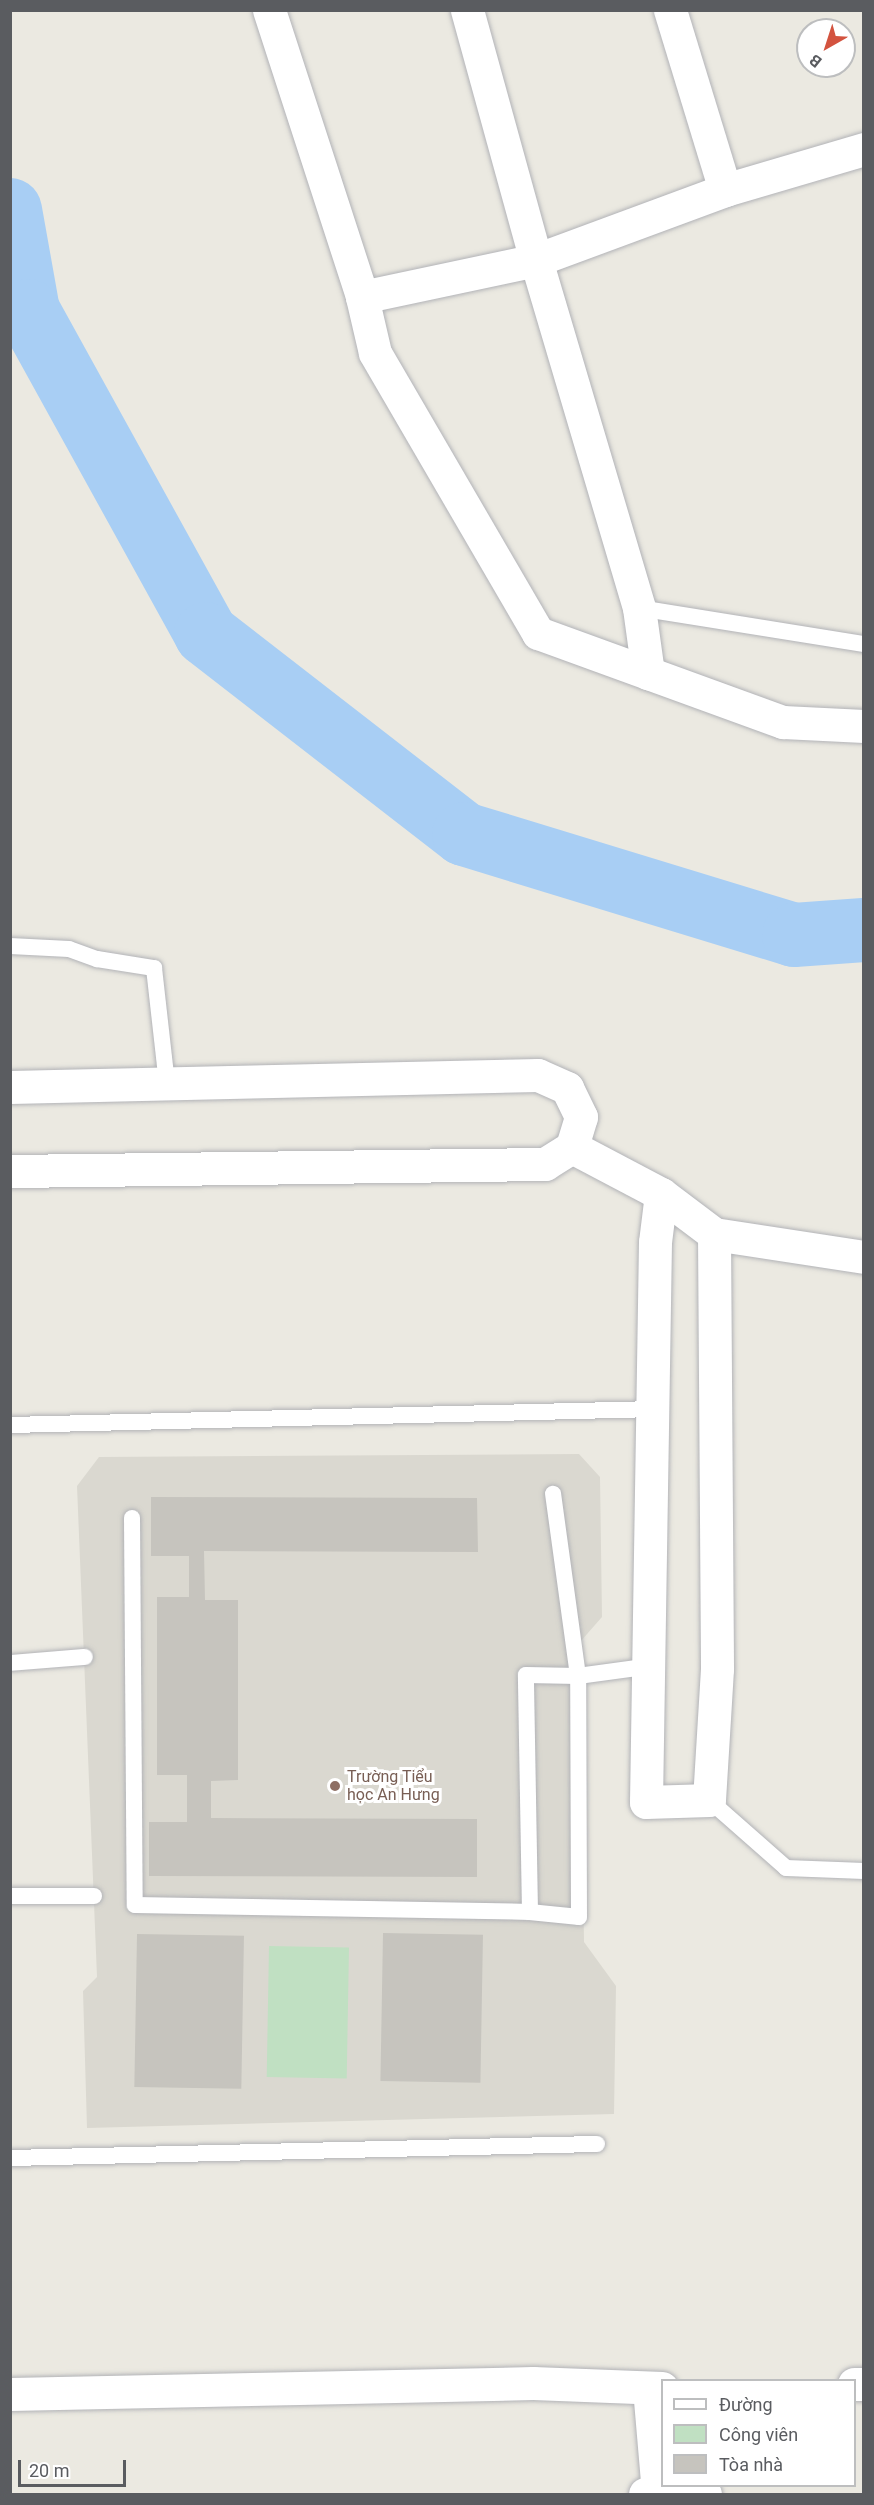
<!DOCTYPE html>
<meta charset="utf-8">
<style>
body{margin:0}
#map{position:relative;width:874px;height:2505px;overflow:hidden;background:#ebe9e1;font-family:Roboto,sans-serif}
div>[style]{position:absolute}
.education>*{inset:0;background:#dad8d0}
.green>*{inset:0;background:#c0e0c2;transform-origin:0 0}
.river>*{height:64px;margin:-32px;padding:0 32px;transform-origin:32px;border-radius:32px;background:#a8cef4}
.building>*{inset:0;background:#c6c4be;transform-origin:0 0}
.roads{filter:drop-shadow(0 0 2px #b2b3b7) drop-shadow(0 0 2px #b2b3b7)}
.lane>*{height:16px;margin:-8px;padding:0 8px;transform-origin:8px;border-radius:8px;background:#fff}
.street>*{height:33px;margin:-16.5px;padding:0 16.5px;transform-origin:16.5px;border-radius:16.5px;background:#fff}
.dots>*{width:16px;height:16px;translate:-50% -50%;box-sizing:border-box;border:3px solid #fff;border-radius:50%}
span{translate:-50% -50%;white-space:nowrap;text-align:center;line-height:1.15;-webkit-text-stroke:6px #fff;paint-order:stroke}
.education-label{font-size:16px;color:#785e54}
.left{translate:0 -50%;text-align:left}
.frame{position:absolute;inset:0;border:12px solid #5a5c60;pointer-events:none}
.legend{position:absolute;left:661px;top:2379px;width:195px;height:108px;box-sizing:border-box;background:#fff;border:2px solid #bdbebf;margin:0;padding:8px 10px;list-style:none;font-size:18px;color:#5a5c60}
.legend li{display:flex;align-items:center;gap:12px;height:30px}
.legend b{width:30px;border:2px solid #bdbebf}
.north{position:absolute;left:796px;top:18px;width:60px;height:60px;box-sizing:border-box;background:#fff;border:2px solid #bdbebf;border-radius:50%;rotate:219deg;font-size:16px;font-weight:700;line-height:24px;text-align:center;color:#5a5c60}
.north::after{content:'';display:block;margin:auto;width:21px;height:27px;background:#d3533f;clip-path:polygon(50% 0,100% 100%,50% 72%,0 100%)}
.scale{position:absolute;left:18px;top:2460px;width:108px;height:27px;box-sizing:border-box;border:3px solid #5a5c60;border-top:0;padding-left:8px;font-size:18px;line-height:21px;white-space:nowrap;color:#5a5c60;-webkit-text-stroke:4px #fff;paint-order:stroke}
</style>
<div id="map">
<div class="education">
<i style="clip-path:polygon(579px 1454px,600px 1477px,602px 1617px,580px 1642px,584px 1942px,616px 1986px,614px 2114px,87px 2128px,83px 1991px,97px 1977px,77px 1486px,99px 1457px)"></i>
</div>
<div class="green">
<i style="left:269px;top:1946px;width:80px;height:131px;rotate:1deg"></i>
</div>
<div class="river">
<i style="left:10px;top:210px;width:103px;rotate:79.9deg"></i>
<i style="left:28px;top:311px;width:369px;rotate:61.1deg"></i>
<i style="left:206px;top:634px;width:326px;rotate:37.8deg"></i>
<i style="left:464px;top:834px;width:345px;rotate:17deg"></i>
<i style="left:794px;top:935px;width:70px;rotate:-4.1deg"></i>
</div>
<div class="building">
<i style="clip-path:polygon(151px 1497px,477px 1498px,478px 1552px,204px 1551px,205px 1600px,238px 1600px,238px 1780px,211px 1781px,211px 1818px,477px 1819px,477px 1877px,149px 1876px,149px 1822px,187px 1822px,187px 1775px,157px 1775px,157px 1597px,189px 1597px,189px 1556px,151px 1556px)"></i>
<i style="left:383px;top:1933px;width:100px;height:148px;rotate:1deg"></i>
<i style="left:137px;top:1934px;width:107px;height:153px;rotate:1deg"></i>
</div>
<div class="roads">
<div class="lane">
<i style="left:639px;top:608px;width:228px;rotate:9.1deg"></i>
<i style="left:10px;top:946px;width:59px;rotate:2.9deg"></i>
<i style="left:69px;top:949px;width:30px;rotate:20deg"></i>
<i style="left:97px;top:959px;width:58px;rotate:9deg"></i>
<i style="left:154px;top:968px;width:116px;rotate:83.6deg"></i>
<i style="left:10px;top:1425px;width:645px;rotate:-1.42deg"></i>
<i style="left:132px;top:1518px;width:387px;rotate:89.6deg"></i>
<i style="left:135px;top:1905px;width:395px;rotate:1deg"></i>
<i style="left:530px;top:1912px;width:237px;rotate:-91deg"></i>
<i style="left:526px;top:1675px;width:52px;rotate:1.1deg"></i>
<i style="left:578px;top:1676px;width:74px;rotate:-7.8deg"></i>
<i style="left:10px;top:1663px;width:75px;rotate:-4.6deg"></i>
<i style="left:709px;top:1800px;width:103px;rotate:41.4deg"></i>
<i style="left:786px;top:1868px;width:78px;rotate:2.2deg"></i>
<i style="left:10px;top:1896px;width:84px"></i>
<i style="left:530px;top:1912px;width:49px;rotate:5.8deg"></i>
<i style="left:579px;top:1917px;width:241px;rotate:-90.2deg"></i>
<i style="left:578px;top:1676px;width:184px;rotate:-97.8deg"></i>
<i style="left:10px;top:2158px;width:587px;rotate:-1.37deg"></i>
</div>
<div class="street">
<i style="left:269px;top:10px;width:302px;rotate:72deg"></i>
<i style="left:362px;top:297px;width:57px;rotate:76.9deg"></i>
<i style="left:375px;top:353px;width:324px;rotate:59.8deg"></i>
<i style="left:538px;top:633px;width:261px;rotate:20deg"></i>
<i style="left:783px;top:722px;width:81px;rotate:2.8deg"></i>
<i style="left:467px;top:10px;width:259px;rotate:74.6deg"></i>
<i style="left:536px;top:260px;width:363px;rotate:73.5deg"></i>
<i style="left:639px;top:608px;width:66px;rotate:82.1deg"></i>
<i style="left:670px;top:10px;width:188px;rotate:73deg"></i>
<i style="left:362px;top:297px;width:178px;rotate:-12deg"></i>
<i style="left:536px;top:260px;width:202px;rotate:-20.3deg"></i>
<i style="left:725px;top:190px;width:145px;rotate:-16.4deg"></i>
<i style="left:10px;top:1087px;width:528px;rotate:-1.3deg"></i>
<i style="left:538px;top:1075px;width:32px;rotate:24deg"></i>
<i style="left:567px;top:1088px;width:32px;rotate:64deg"></i>
<i style="left:581px;top:1117px;width:31px;rotate:107deg"></i>
<i style="left:572px;top:1147px;width:32px;rotate:148deg"></i>
<i style="left:545px;top:1164px;width:535px;rotate:179.25deg"></i>
<i style="left:572px;top:1147px;width:101px;rotate:27.8deg"></i>
<i style="left:714px;top:1234px;width:435px;rotate:89.6deg"></i>
<i style="left:717px;top:1669px;width:131px;rotate:93.5deg"></i>
<i style="left:709px;top:1800px;width:63px;rotate:178.2deg"></i>
<i style="left:646px;top:1802px;width:560px;rotate:-89.08deg"></i>
<i style="left:655px;top:1242px;width:48px;rotate:-82.9deg"></i>
<i style="left:661px;top:1194px;width:66px;rotate:37deg"></i>
<i style="left:714px;top:1234px;width:152px;rotate:8.7deg"></i>
<i style="left:854px;top:2384px;width:10px"></i>
<i style="left:649px;top:2388px;width:106px;rotate:85.1deg"></i>
<i style="left:10px;top:2394px;width:523px;rotate:-1.2deg"></i>
<i style="left:533px;top:2383px;width:129px;rotate:2.2deg"></i>
<i style="left:645px;top:2494px;width:60px"></i>
</div>
</div>
<div class="dots">
<i style="left:335px;top:1786px;background:#8d6e63"></i>
</div>
<div class="education-label">
<span class="left" style="left:347px;top:1786px">Trường Tiểu<br>học An Hưng</span>
</div>
<div class="frame"></div>
<ul class="legend">
<li><b style="height:8px;background:#fff"></b>Đường</li>
<li><b style="height:16px;background:#c0e0c2"></b>Công viên</li>
<li><b style="height:16px;background:#c6c4be"></b>Tòa nhà</li>
</ul>
<div class="north">B</div>
<div class="scale">20 m</div>
</div>
